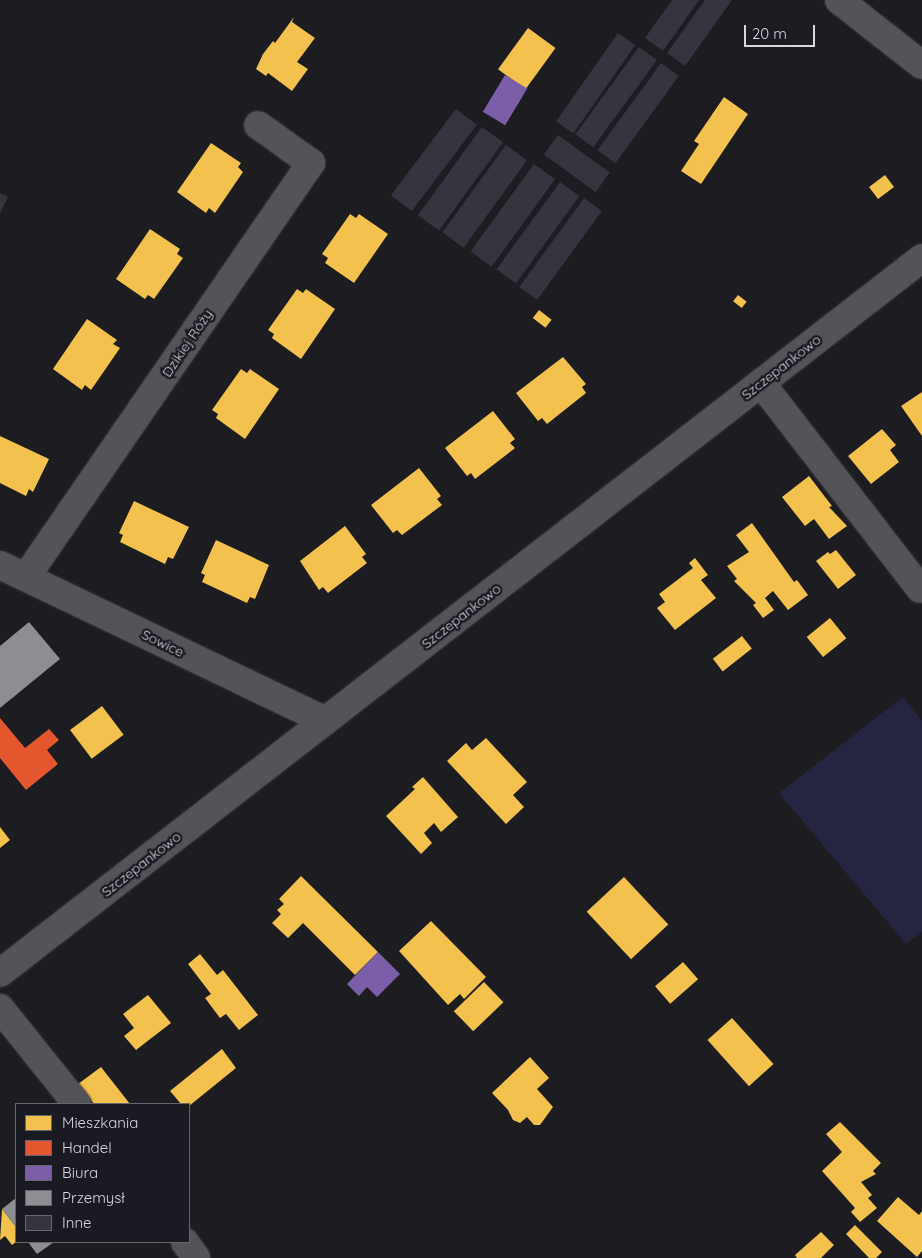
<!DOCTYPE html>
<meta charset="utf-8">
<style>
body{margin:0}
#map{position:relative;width:922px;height:1258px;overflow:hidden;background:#1c1c21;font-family:Quicksand,sans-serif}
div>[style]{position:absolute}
.green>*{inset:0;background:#262541}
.homes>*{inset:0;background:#f2c14e;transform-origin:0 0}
.shops>*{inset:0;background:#e4572e}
.offices>*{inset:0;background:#7b5ea7;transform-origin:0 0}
.industry>*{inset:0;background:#8d8d92}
.building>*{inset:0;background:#353540;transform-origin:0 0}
.roads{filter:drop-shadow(0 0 1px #39393c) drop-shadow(0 0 1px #39393c)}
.minor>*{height:28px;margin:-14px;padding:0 14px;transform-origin:14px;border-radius:14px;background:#545458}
span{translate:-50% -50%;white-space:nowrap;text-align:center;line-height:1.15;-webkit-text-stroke:5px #1a1a23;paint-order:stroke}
.street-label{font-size:14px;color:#d8d8de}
.legend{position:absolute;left:15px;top:1103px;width:175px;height:140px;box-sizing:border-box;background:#1a1a23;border:1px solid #66666e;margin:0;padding:6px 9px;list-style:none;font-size:15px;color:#d8d8de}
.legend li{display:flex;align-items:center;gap:10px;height:25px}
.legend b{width:25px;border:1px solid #66666e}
.scale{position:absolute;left:744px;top:25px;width:71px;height:22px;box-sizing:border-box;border:2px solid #d8d8de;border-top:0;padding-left:6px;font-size:15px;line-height:18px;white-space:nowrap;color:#d8d8de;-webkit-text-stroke:4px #1a1a23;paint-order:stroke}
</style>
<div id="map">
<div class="green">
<i style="clip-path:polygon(903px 697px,922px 721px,922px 932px,906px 944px,779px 793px)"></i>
</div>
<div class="homes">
<i style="clip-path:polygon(294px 17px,292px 22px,315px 38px,297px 62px,308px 69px,292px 91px,268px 73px,266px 76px,256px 69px,263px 54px,273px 41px,275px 43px)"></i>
<i style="left:528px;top:28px;width:34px;height:51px;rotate:36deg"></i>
<i style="clip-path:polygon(724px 97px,748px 114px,701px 184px,681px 171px,699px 144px,694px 141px)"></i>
<i style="clip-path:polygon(211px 143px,241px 163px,238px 167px,243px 172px,215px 213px,209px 208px,206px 213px,177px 192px)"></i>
<i style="left:885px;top:175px;width:15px;height:20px;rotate:53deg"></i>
<i style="clip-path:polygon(350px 214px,356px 218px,359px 214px,388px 234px,354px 283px,325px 263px,328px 258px,322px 254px)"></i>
<i style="clip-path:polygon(150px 229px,180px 249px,177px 254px,183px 258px,154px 299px,148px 295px,145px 299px,116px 279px)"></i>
<i style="clip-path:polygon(297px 289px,303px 293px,306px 289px,335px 309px,301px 359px,272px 338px,274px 334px,268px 330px)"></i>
<i style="left:738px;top:295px;width:11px;height:8px;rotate:38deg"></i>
<i style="left:539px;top:310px;width:16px;height:10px;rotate:38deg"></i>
<i style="clip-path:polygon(87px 319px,117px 340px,113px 344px,120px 348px,91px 390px,85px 385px,82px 390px,53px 369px)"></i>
<i style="clip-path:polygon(563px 357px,586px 384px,582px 387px,586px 393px,547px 424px,542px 418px,538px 421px,516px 393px)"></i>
<i style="clip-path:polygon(241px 369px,247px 373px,250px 369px,279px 389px,245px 439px,216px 418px,218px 414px,212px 410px)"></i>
<i style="clip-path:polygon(922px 392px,922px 436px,901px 406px)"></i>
<i style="clip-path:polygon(493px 411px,515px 439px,510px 443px,515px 448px,475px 479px,471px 473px,467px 476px,445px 448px)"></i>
<i style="clip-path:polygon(882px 429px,896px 445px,890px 450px,899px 462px,871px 484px,848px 456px)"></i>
<i style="clip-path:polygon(0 436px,49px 459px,33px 492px,29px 489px,26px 496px,0 483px)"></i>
<i style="clip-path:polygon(419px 468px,441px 496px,437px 499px,442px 505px,402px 535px,397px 530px,393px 533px,371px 505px)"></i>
<i style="clip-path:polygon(809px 476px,832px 506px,829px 507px,847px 526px,829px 539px,814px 519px,805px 526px,782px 497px)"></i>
<i style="clip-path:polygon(134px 501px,189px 527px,173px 559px,168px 557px,165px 564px,120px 542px,123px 535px,119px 533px)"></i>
<i style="clip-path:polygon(752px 523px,794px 582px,797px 580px,808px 595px,788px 610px,773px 591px,765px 598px,774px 610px,763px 618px,753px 605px,756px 603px,734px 581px,737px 579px,727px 566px,749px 552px,736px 535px)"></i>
<i style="clip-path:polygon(345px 526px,366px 554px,362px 557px,367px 563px,328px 593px,323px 587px,319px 590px,300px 561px)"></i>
<i style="clip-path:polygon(216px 540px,269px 565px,255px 599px,250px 597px,247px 603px,202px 582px,205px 575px,201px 573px)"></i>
<i style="clip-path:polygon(836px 550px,856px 575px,838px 589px,816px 561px,828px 552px,830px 554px)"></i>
<i style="clip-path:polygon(695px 558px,708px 575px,701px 580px,716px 598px,675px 630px,657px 608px,665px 602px,659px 594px,693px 568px,689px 563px)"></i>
<i style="left:830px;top:618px;width:26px;height:30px;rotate:51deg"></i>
<i style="left:742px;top:636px;width:16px;height:37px;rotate:52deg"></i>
<i style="left:102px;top:706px;width:36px;height:40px;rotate:53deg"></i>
<i style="clip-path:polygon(486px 738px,527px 782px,513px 795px,524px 807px,506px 824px,447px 761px,466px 743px,472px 750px)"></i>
<i style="clip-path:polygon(423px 777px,458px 817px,441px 832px,434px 823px,424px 833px,432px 843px,421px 854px,386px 816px,415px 789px,412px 787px)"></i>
<i style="clip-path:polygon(0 827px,10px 840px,0 848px)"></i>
<i style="clip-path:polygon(301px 876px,378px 952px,355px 975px,303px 923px,288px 938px,272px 923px,281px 914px,277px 910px,284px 904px,279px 899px)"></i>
<i style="left:624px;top:877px;width:65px;height:51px;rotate:47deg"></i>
<i style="clip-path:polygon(431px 921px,486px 977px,464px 999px,460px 994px,448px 1005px,399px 951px)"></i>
<i style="clip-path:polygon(200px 954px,217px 975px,223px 970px,258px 1015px,239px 1030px,226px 1014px,220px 1018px,205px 998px,211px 994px,188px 964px)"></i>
<i style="left:683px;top:962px;width:23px;height:37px;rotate:49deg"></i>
<i style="left:484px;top:982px;width:28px;height:42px;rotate:46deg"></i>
<i style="clip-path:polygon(148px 995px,171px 1023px,136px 1050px,124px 1036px,134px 1028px,123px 1014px)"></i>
<i style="left:732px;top:1018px;width:62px;height:33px;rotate:48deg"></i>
<i style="clip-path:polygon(222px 1049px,236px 1068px,189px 1106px,181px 1104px,170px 1091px)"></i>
<i style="clip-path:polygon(530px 1057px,549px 1078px,537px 1089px,553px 1107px,540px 1125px,534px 1125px,527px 1117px,520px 1123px,513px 1120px,508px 1110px,492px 1093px)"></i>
<i style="clip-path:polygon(101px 1067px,130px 1104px,94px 1104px,78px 1084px)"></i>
<i style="clip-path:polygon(840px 1122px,881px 1163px,873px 1171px,876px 1174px,861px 1182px,872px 1195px,868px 1198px,877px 1208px,860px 1222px,851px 1212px,855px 1208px,822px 1171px,842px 1152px,826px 1134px)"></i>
<i style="clip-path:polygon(898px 1197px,919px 1215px,922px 1211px,922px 1251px,917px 1257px,877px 1221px)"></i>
<i style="clip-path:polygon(2px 1209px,16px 1227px,16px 1242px,12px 1245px,5px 1236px,0 1240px)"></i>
<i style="clip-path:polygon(855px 1225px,882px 1252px,876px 1258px,869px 1258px,846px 1234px)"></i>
<i style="clip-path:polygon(821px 1232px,834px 1245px,821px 1258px,797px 1258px,795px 1255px)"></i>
</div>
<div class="shops">
<i style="clip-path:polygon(0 718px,25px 748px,49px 729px,59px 740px,47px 750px,58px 764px,26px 790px,0 758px)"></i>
</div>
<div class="offices">
<i style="left:505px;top:75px;width:26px;height:43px;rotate:31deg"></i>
<i style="clip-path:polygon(378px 952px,400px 974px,377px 997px,367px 987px,359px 996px,347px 984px)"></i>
</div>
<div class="industry">
<i style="clip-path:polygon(29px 622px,60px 659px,0 708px,0 646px)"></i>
<i style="clip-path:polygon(16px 1198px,16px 1227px,2px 1209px)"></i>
<i style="clip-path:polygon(28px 1242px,54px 1242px,37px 1254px)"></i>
</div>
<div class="building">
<i style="clip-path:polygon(672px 0,699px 0,663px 51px,645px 38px)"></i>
<i style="clip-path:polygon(705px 0,732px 0,685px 66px,667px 53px)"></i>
<i style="left:618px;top:33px;width:21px;height:108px;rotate:35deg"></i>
<i style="left:639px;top:47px;width:22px;height:108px;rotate:36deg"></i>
<i style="left:661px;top:63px;width:22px;height:108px;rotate:36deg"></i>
<i style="left:456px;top:109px;width:26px;height:108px;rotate:37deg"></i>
<i style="left:482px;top:127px;width:26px;height:109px;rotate:36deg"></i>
<i style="left:558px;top:135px;width:64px;height:24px;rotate:36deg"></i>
<i style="left:506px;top:145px;width:26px;height:108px;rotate:36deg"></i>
<i style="left:534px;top:164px;width:26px;height:108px;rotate:36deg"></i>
<i style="left:560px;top:182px;width:24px;height:108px;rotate:36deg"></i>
<i style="clip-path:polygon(0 193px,8px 197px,0 213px)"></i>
<i style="left:584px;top:198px;width:22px;height:110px;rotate:36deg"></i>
</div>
<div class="roads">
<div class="minor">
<i style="left:839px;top:0;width:105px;rotate:38.1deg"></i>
<i style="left:761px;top:383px;width:260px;rotate:52.3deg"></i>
<i style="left:0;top:565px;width:361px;rotate:25.6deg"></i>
<i style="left:26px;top:577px;width:503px;rotate:-55.46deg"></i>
<i style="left:311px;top:163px;width:65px;rotate:-144.4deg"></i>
<i style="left:0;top:973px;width:1167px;rotate:-37.79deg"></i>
<i style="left:0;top:1008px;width:123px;rotate:51.3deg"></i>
<i style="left:185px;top:1242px;width:19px;rotate:55deg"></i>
</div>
</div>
<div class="street-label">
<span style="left:187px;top:343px;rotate:-56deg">Dzikiej Róży</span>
<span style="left:781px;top:367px;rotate:-38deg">Szczepankowo</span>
<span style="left:461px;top:616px;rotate:-38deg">Szczepankowo</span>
<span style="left:163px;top:643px;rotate:26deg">Sowice</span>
<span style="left:141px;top:864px;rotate:-38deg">Szczepankowo</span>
</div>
<ul class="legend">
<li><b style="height:14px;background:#f2c14e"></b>Mieszkania</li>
<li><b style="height:14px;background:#e4572e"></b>Handel</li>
<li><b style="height:14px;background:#7b5ea7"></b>Biura</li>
<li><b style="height:14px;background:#8d8d92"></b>Przemysł</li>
<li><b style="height:14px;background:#353540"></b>Inne</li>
</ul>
<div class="scale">20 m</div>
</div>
